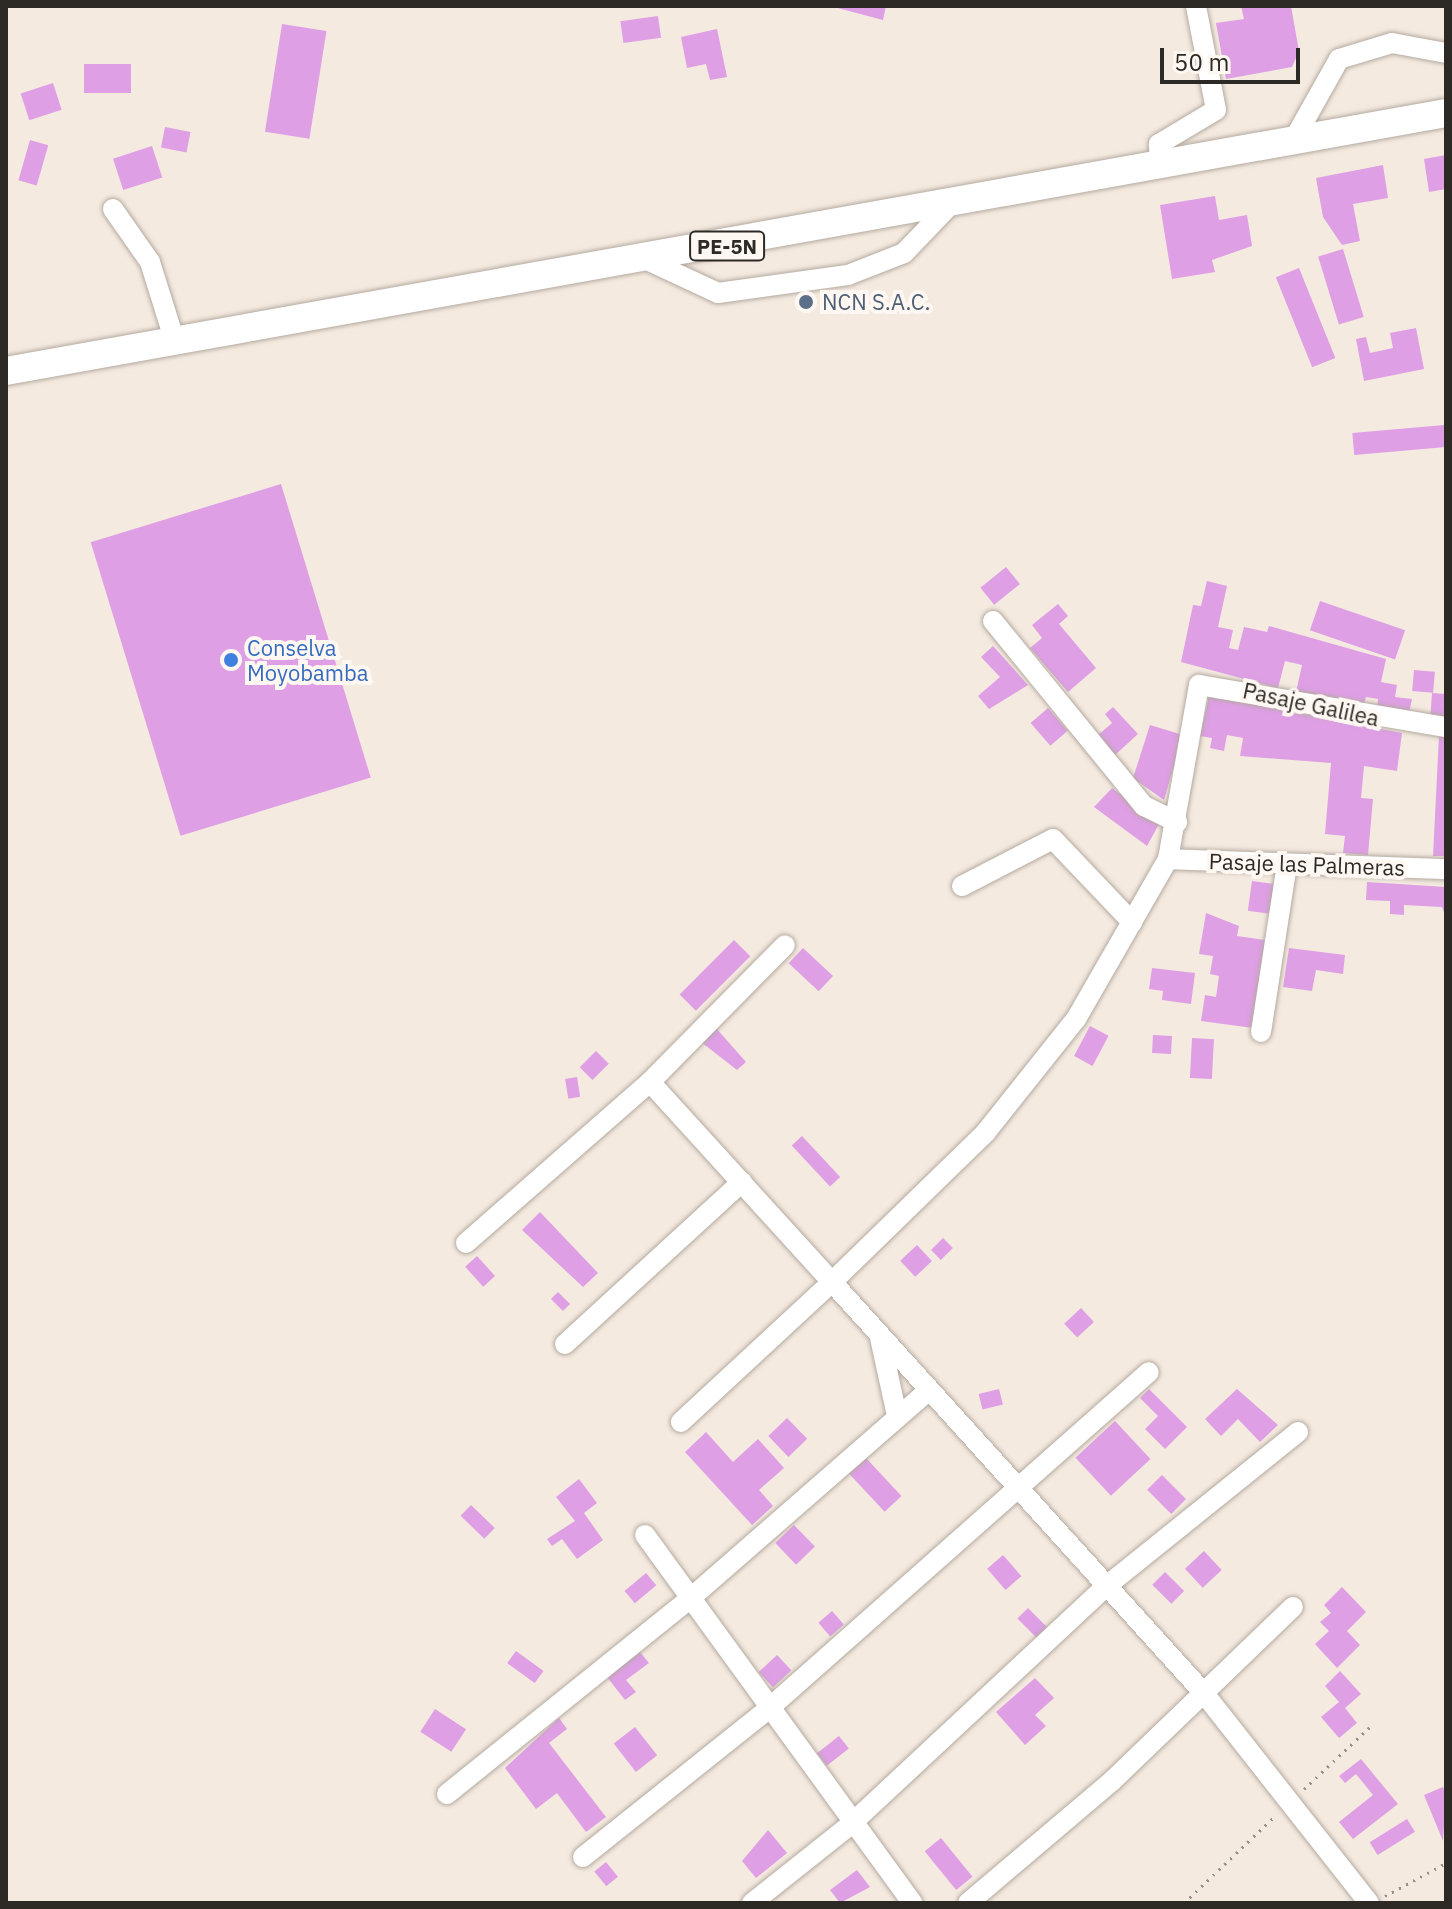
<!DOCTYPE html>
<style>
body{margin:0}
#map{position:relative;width:1452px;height:1909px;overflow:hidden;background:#f5eae0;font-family:"IBM Plex Sans",sans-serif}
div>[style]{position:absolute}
.building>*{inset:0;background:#de9fe5;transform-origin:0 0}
.path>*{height:3px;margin-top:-1.5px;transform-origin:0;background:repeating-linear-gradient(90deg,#968e87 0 2px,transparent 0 8px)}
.roads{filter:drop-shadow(0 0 2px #b4aaa0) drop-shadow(0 0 2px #b4aaa0)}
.minor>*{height:20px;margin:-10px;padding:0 10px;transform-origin:10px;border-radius:10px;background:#fff}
.highway>*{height:28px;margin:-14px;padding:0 14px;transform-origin:14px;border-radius:14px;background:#fff}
.dots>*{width:22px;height:22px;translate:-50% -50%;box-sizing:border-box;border:4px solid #fff8f2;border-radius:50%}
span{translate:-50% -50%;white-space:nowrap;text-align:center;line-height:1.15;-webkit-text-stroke:8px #fff8f2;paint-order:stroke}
.shield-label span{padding:2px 6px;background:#fff8f2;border:2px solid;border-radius:6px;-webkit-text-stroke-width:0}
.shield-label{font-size:20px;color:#2d2925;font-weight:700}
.service-label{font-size:22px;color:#4e5e75}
.left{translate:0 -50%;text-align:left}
.shop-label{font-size:22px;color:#366cbe}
.street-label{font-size:22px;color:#2d2925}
.frame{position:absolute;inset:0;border:8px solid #2d2925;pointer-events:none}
.scale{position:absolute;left:1160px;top:48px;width:140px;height:36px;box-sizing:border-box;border:4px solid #2d2925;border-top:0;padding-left:10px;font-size:24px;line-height:28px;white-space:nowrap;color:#2d2925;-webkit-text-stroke:6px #fff8f2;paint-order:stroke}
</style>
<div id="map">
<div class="building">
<i style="clip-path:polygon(830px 6px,886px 6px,883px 20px)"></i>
<i style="clip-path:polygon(1241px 6px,1291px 6px,1299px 51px,1292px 67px,1226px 79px,1216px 23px,1244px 19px)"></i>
<i style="left:658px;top:16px;width:22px;height:38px;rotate:82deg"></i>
<i style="left:282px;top:24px;width:45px;height:109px;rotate:9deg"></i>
<i style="clip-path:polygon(717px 29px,727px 77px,710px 80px,706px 64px,687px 68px,681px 37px)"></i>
<i style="left:131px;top:64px;width:29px;height:47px;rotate:90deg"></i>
<i style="left:53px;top:83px;width:28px;height:34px;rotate:72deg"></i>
<i style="left:165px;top:127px;width:26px;height:21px;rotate:11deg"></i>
<i style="left:30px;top:140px;width:19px;height:42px;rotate:16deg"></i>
<i style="left:152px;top:146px;width:33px;height:41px;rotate:72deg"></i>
<i style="clip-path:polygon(1446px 155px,1446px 189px,1429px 192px,1424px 159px)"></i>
<i style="clip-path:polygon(1383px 165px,1388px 198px,1353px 204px,1360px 241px,1342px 245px,1323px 217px,1316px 178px)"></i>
<i style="clip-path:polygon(1215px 196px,1219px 220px,1247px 215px,1252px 246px,1212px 260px,1215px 272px,1172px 279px,1160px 205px)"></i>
<i style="left:1343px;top:249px;width:71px;height:26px;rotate:73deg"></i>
<i style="left:1299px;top:268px;width:97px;height:25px;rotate:68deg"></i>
<i style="clip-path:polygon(1416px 328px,1424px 369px,1364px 381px,1356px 339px,1366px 337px,1370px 353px,1393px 348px,1390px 333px)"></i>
<i style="left:1444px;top:425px;width:22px;height:92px;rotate:85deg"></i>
<i style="left:281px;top:484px;width:307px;height:199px;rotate:73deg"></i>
<i style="left:1006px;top:567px;width:22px;height:33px;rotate:51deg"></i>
<i style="clip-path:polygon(1207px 581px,1227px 586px,1218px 627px,1233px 630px,1229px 648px,1238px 650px,1244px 627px,1267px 632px,1269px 626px,1386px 659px,1381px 682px,1397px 685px,1395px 697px,1412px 699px,1408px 717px,1377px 712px,1378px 699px,1366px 697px,1363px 708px,1296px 692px,1302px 665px,1285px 661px,1278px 688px,1181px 662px,1193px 605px,1201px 606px)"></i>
<i style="left:1320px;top:601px;width:90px;height:31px;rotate:19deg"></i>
<i style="clip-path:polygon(1058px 604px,1068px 616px,1059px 624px,1096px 668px,1068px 692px,1030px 648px,1042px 638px,1032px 625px)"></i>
<i style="clip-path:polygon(993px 646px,1028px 685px,989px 709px,978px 696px,1000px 677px,981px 657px)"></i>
<i style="left:1414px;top:670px;width:21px;height:21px;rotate:5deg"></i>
<i style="left:1432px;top:693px;width:14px;height:25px;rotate:4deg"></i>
<i style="clip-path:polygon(1209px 696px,1402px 733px,1397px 771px,1364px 766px,1361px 798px,1373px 799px,1368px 855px,1343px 853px,1345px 836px,1325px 834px,1331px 763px,1240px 756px,1243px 738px,1227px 735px,1224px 751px,1210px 748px,1212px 738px,1200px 736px)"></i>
<i style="clip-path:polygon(1113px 707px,1138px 734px,1115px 755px,1097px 736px,1112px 723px,1105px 714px)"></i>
<i style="left:1048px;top:708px;width:30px;height:23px;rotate:49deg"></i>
<i style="clip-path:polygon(1150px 725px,1183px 735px,1164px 800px,1133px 778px)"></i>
<i style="clip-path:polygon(1439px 736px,1446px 736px,1446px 856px,1433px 856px)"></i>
<i style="clip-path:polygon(1112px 788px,1159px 824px,1147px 846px,1094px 807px)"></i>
<i style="left:1252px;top:881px;width:22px;height:30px;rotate:8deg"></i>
<i style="clip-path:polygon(1367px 882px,1446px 887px,1446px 918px,1442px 907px,1404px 905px,1404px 915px,1390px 914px,1390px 901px,1366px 900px)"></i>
<i style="clip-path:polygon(1206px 913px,1239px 926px,1237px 936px,1265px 940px,1253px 1028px,1201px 1021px,1205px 995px,1216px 997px,1219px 976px,1210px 974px,1213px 956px,1199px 954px)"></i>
<i style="left:734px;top:940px;width:23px;height:77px;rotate:45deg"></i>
<i style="left:803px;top:948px;width:41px;height:21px;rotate:43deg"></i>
<i style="clip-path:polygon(1289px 948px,1345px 955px,1343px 974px,1316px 970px,1312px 991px,1283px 987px)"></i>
<i style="clip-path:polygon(1152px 968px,1195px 973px,1191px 1004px,1162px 1000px,1163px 991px,1149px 989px)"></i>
<i style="left:1090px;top:1026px;width:21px;height:34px;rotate:28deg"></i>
<i style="clip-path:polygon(716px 1028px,746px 1062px,737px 1070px,701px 1042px)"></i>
<i style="left:1153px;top:1035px;width:19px;height:18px;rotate:3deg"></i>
<i style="left:1192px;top:1038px;width:22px;height:40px;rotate:3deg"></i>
<i style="left:596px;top:1051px;width:18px;height:23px;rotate:45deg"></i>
<i style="left:577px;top:1077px;width:20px;height:12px;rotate:81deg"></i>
<i style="left:802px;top:1136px;width:56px;height:14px;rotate:47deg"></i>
<i style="clip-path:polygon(540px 1212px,598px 1273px,583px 1287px,522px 1230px)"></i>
<i style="left:943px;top:1238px;width:14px;height:17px;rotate:45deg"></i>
<i style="left:917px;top:1245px;width:22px;height:23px;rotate:47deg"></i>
<i style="left:477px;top:1256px;width:27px;height:16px;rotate:48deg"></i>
<i style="left:558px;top:1292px;width:17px;height:10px;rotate:45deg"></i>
<i style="left:1081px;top:1308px;width:19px;height:23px;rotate:47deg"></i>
<i style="left:999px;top:1389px;width:16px;height:21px;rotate:76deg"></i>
<i style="clip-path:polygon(1149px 1389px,1187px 1427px,1165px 1449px,1145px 1429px,1158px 1416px,1140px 1398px)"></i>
<i style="clip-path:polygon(1237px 1389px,1278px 1425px,1260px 1442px,1238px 1419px,1221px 1436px,1205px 1419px)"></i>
<i style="left:787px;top:1418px;width:29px;height:26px;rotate:46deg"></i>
<i style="left:1115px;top:1421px;width:52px;height:54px;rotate:47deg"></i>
<i style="clip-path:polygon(706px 1432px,733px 1462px,758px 1439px,784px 1468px,759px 1490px,773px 1506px,752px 1525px,685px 1452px)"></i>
<i style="left:866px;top:1458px;width:52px;height:23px;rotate:47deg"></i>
<i style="left:1162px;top:1475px;width:34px;height:21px;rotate:45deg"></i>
<i style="clip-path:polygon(579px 1479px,597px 1503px,584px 1513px,603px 1540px,577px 1559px,562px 1539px,552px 1546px,547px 1539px,575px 1521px,556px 1497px)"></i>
<i style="left:471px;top:1505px;width:33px;height:15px;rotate:44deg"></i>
<i style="left:794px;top:1525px;width:30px;height:26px;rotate:46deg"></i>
<i style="left:1204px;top:1551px;width:26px;height:26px;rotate:47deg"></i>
<i style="left:1003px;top:1555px;width:28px;height:21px;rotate:49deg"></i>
<i style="left:1165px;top:1572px;width:27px;height:18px;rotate:45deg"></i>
<i style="left:646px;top:1573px;width:16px;height:28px;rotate:50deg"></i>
<i style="clip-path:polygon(1342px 1587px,1366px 1612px,1347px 1631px,1360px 1645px,1337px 1668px,1315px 1644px,1329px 1631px,1320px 1622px,1331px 1613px,1324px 1605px)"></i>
<i style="left:1028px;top:1608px;width:31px;height:15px;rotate:45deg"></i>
<i style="left:832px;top:1611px;width:18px;height:18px;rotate:49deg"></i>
<i style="left:516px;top:1651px;width:34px;height:15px;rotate:36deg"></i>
<i style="clip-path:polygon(640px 1652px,649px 1663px,626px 1680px,636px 1692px,625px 1700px,607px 1677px)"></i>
<i style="left:777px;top:1655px;width:21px;height:25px;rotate:47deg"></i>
<i style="clip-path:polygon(1340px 1671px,1361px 1694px,1345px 1708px,1357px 1723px,1339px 1738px,1321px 1717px,1339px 1702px,1325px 1686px)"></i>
<i style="clip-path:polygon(1035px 1678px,1054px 1698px,1035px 1715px,1046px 1726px,1025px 1745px,996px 1712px)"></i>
<i style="left:435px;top:1709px;width:37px;height:27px;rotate:33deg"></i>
<i style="clip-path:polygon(559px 1718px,567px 1729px,549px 1743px,606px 1817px,586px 1832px,557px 1793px,536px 1809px,505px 1768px)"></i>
<i style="left:635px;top:1727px;width:36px;height:27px;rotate:52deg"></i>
<i style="left:839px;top:1736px;width:16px;height:28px;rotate:52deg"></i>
<i style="clip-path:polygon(1361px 1759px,1398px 1804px,1353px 1839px,1339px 1822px,1373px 1795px,1356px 1774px,1345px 1783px,1339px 1776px)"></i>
<i style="clip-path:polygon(1443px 1787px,1446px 1795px,1443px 1841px,1424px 1795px)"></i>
<i style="left:1407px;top:1819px;width:15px;height:44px;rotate:58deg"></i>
<i style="clip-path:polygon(768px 1830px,787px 1853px,756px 1878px,742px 1861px)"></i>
<i style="left:941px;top:1838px;width:50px;height:21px;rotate:51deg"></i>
<i style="left:606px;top:1862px;width:19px;height:15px;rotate:51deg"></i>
<i style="clip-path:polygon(857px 1870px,870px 1887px,840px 1903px,830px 1890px)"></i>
</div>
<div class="path">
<i style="left:1304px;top:1789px;width:96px;rotate:-43.3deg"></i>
<i style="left:1385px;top:1896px;width:69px;rotate:-28.4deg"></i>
<i style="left:1184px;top:1903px;width:126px;rotate:-43.7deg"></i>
</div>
<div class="roads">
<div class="minor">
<i style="left:1293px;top:141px;width:94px;rotate:-60.7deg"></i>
<i style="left:1339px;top:59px;width:55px;rotate:-16.8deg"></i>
<i style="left:1392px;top:43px;width:55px;rotate:10.5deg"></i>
<i style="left:1160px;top:166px;width:22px;rotate:-93deg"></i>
<i style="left:1159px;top:144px;width:66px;rotate:-30.8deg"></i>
<i style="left:1216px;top:110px;width:106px;rotate:-100.9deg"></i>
<i style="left:113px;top:209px;width:65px;rotate:55.1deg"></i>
<i style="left:150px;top:262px;width:84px;rotate:72.6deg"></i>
<i style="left:647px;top:260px;width:78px;rotate:24.9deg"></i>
<i style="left:718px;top:293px;width:131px;rotate:-7.9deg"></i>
<i style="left:848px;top:275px;width:60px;rotate:-21.4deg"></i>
<i style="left:904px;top:253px;width:66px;rotate:-46.2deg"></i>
<i style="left:993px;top:621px;width:239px;rotate:50.8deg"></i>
<i style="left:1144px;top:806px;width:37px;rotate:26deg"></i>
<i style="left:1168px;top:859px;width:278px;rotate:2.1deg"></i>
<i style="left:962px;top:886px;width:102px;rotate:-27.3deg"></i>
<i style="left:1053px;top:839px;width:115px;rotate:46.4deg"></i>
<i style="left:1261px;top:1032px;width:170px;rotate:-81.2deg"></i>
<i style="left:650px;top:1082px;width:270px;rotate:47.7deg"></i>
<i style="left:832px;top:1282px;width:206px;rotate:137.2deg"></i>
<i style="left:466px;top:1243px;width:244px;rotate:-41.2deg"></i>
<i style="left:650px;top:1082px;width:192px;rotate:-45.4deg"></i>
<i style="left:880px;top:1338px;width:80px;rotate:77.7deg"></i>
<i style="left:565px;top:1344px;width:240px;rotate:-42.5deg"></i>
<i style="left:645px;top:1535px;width:455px;rotate:54deg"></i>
<i style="left:447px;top:1794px;width:316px;rotate:-38.8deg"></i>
<i style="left:693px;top:1596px;width:313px;rotate:-41.1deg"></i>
<i style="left:583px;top:1857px;width:234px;rotate:-38.6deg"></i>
<i style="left:766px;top:1711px;width:511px;rotate:-41.51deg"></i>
<i style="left:752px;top:1903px;width:125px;rotate:-38.5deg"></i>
<i style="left:850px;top:1825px;width:347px;rotate:-43deg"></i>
<i style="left:1104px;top:1588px;width:249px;rotate:-38.8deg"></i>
<i style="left:968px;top:1903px;width:189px;rotate:-40.3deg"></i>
<i style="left:1112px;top:1781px;width:251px;rotate:-43.9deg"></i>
<i style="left:1369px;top:1903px;width:270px;rotate:-128.2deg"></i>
<i style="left:1202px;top:1691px;width:552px;rotate:-132.13deg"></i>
<i style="left:832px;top:1282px;width:215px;rotate:-44.2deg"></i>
<i style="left:986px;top:1132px;width:144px;rotate:-51.5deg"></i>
<i style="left:1076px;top:1019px;width:185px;rotate:-60.1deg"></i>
<i style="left:1168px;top:859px;width:177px;rotate:-79.9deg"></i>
<i style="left:1199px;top:685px;width:251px;rotate:9.7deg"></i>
</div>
<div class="highway">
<i style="left:6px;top:371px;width:1463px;rotate:-10.16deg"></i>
</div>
</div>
<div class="dots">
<i style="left:806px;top:302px;background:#5c6f8a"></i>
<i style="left:231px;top:660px;background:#3f7fe0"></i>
</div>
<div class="shield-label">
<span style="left:727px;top:246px">PE-5N</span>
</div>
<div class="service-label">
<span class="left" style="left:822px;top:302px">NCN S.A.C.</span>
</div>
<div class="shop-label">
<span class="left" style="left:247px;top:660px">Conselva<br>Moyobamba</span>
</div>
<div class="street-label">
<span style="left:1311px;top:704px;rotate:12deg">Pasaje Galilea</span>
<span style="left:1307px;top:864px;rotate:2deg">Pasaje las Palmeras</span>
</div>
<div class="frame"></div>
<div class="scale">50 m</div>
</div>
